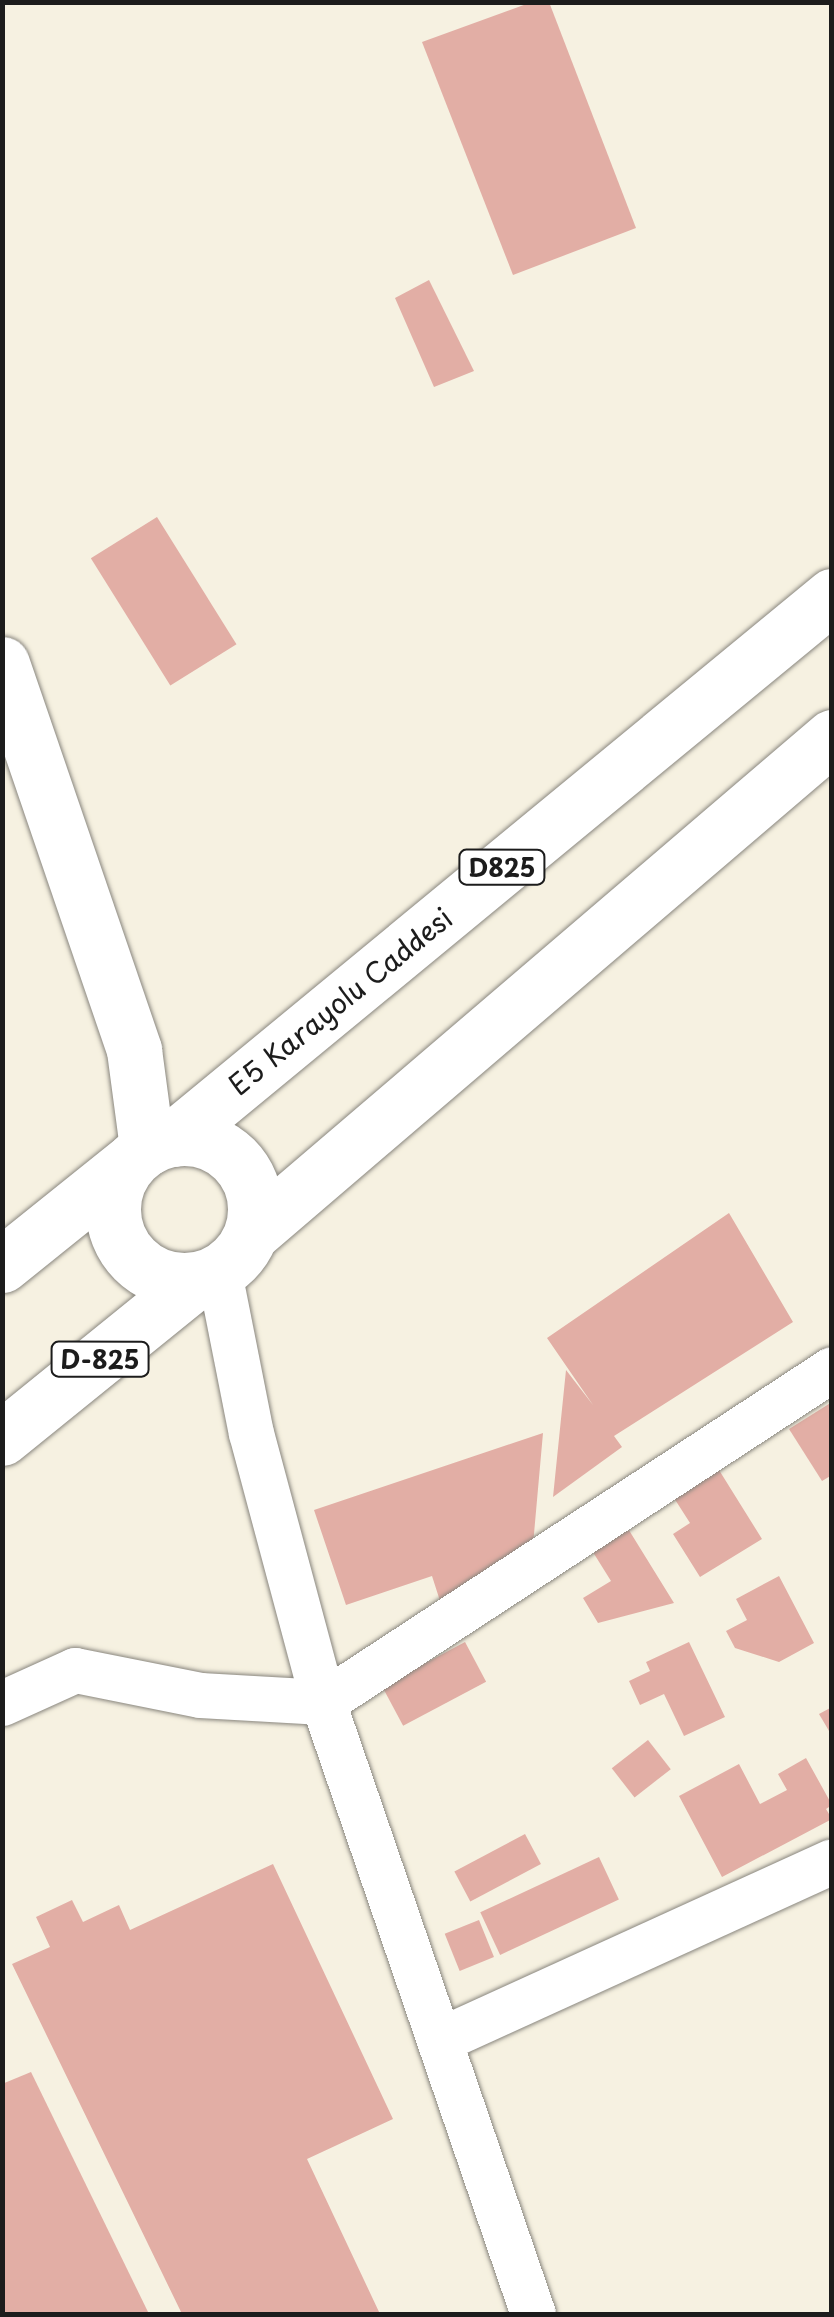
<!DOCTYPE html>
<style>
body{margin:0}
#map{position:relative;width:834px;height:2317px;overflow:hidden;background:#f6f1e1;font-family:"Playpen Sans",sans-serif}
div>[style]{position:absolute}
.building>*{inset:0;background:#e2aea5;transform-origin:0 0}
.roads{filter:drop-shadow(0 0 2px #89867e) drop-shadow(0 0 2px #89867e)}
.street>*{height:45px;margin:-22.5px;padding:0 22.5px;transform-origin:22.5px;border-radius:22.5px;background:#fff}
.secondary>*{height:55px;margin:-27.5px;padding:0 27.5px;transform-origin:27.5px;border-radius:27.5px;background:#fff}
.highway>*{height:55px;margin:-27.5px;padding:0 27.5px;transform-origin:27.5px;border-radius:27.5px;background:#fff}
.highway>.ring{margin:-27.5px;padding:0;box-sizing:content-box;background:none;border:55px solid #fff;border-radius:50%}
span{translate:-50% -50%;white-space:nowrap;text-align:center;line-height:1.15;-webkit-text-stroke:8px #fff;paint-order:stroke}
.shield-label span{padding:2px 8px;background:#fff;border:2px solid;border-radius:8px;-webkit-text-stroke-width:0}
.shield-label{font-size:25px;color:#1c1c1c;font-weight:700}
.street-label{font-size:28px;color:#1c1c1c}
.frame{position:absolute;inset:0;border:5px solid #1c1c1c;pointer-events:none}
</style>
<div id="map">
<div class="building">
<i style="clip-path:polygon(532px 2px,549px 2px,636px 228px,513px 275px,422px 42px)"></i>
<i style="clip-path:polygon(429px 280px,474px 371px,434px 387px,395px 298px)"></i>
<i style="left:157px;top:517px;width:150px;height:78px;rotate:58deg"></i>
<i style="clip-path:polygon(729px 1213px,793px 1322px,614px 1436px,622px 1447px,553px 1497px,566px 1370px,593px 1405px,547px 1338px)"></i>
<i style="clip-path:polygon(832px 1402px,832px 1475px,822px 1481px,789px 1429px)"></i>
<i style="clip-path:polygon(543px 1433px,533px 1545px,441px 1604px,432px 1576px,346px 1605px,314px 1510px)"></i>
<i style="clip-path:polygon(719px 1470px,762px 1539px,700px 1577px,673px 1534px,690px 1523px,674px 1498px)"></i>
<i style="clip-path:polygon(627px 1527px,674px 1603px,598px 1623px,583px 1598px,611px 1581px,591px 1549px)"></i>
<i style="clip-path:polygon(779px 1576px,814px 1643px,779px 1662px,735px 1648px,726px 1631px,747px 1620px,736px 1599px)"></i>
<i style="left:465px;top:1642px;width:45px;height:94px;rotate:62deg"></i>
<i style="clip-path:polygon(689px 1642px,725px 1717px,684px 1736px,664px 1694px,640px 1705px,629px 1681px,650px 1671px,646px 1662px)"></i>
<i style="clip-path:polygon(832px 1707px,832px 1736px,819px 1714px)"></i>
<i style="left:648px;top:1740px;width:37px;height:46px;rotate:52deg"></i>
<i style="clip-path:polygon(806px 1758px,832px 1805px,826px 1809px,832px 1819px,722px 1877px,679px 1796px,739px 1764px,760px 1804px,787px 1790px,778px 1774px)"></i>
<i style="left:525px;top:1834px;width:34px;height:80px;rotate:62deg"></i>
<i style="left:599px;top:1857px;width:47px;height:131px;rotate:65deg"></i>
<i style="clip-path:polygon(273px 1864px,393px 2119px,307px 2159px,380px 2314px,182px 2314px,12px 1964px,50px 1947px,36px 1917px,72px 1900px,83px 1922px,119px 1905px,130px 1930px)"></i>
<i style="left:479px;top:1920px;width:40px;height:37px;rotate:68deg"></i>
<i style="clip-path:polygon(31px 2072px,149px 2314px,2px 2314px,2px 2084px)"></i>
</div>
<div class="roads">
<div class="street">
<i style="left:219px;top:1272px;width:164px;rotate:78.8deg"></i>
<i style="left:251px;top:1433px;width:278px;rotate:75deg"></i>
<i style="left:323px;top:1702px;width:647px;rotate:71.06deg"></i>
<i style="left:2px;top:1703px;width:80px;rotate:-24.3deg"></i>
<i style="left:75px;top:1670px;width:127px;rotate:11.3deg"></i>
<i style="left:200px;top:1695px;width:123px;rotate:3.3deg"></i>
<i style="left:323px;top:1702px;width:608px;rotate:-33.19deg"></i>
<i style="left:444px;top:2038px;width:426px;rotate:-24.5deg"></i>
</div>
<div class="secondary">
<i style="left:2px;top:664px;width:408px;rotate:71.1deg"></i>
<i style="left:134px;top:1050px;width:99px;rotate:82.4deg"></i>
</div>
<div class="highway">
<i class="ring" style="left:113px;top:1138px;width:87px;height:87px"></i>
<i style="left:173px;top:1139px;width:854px;rotate:-39.49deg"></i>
<i style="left:252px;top:1233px;width:763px;rotate:-40.54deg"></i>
<i style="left:2px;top:1265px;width:163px;rotate:-38.8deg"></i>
<i style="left:2px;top:1438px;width:252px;rotate:-39deg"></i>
</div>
</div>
<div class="shield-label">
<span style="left:502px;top:867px">D825</span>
<span style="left:100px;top:1359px">D-825</span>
</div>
<div class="street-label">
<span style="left:340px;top:1001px;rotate:-39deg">E5 Karayolu Caddesi</span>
</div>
<div class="frame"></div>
</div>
